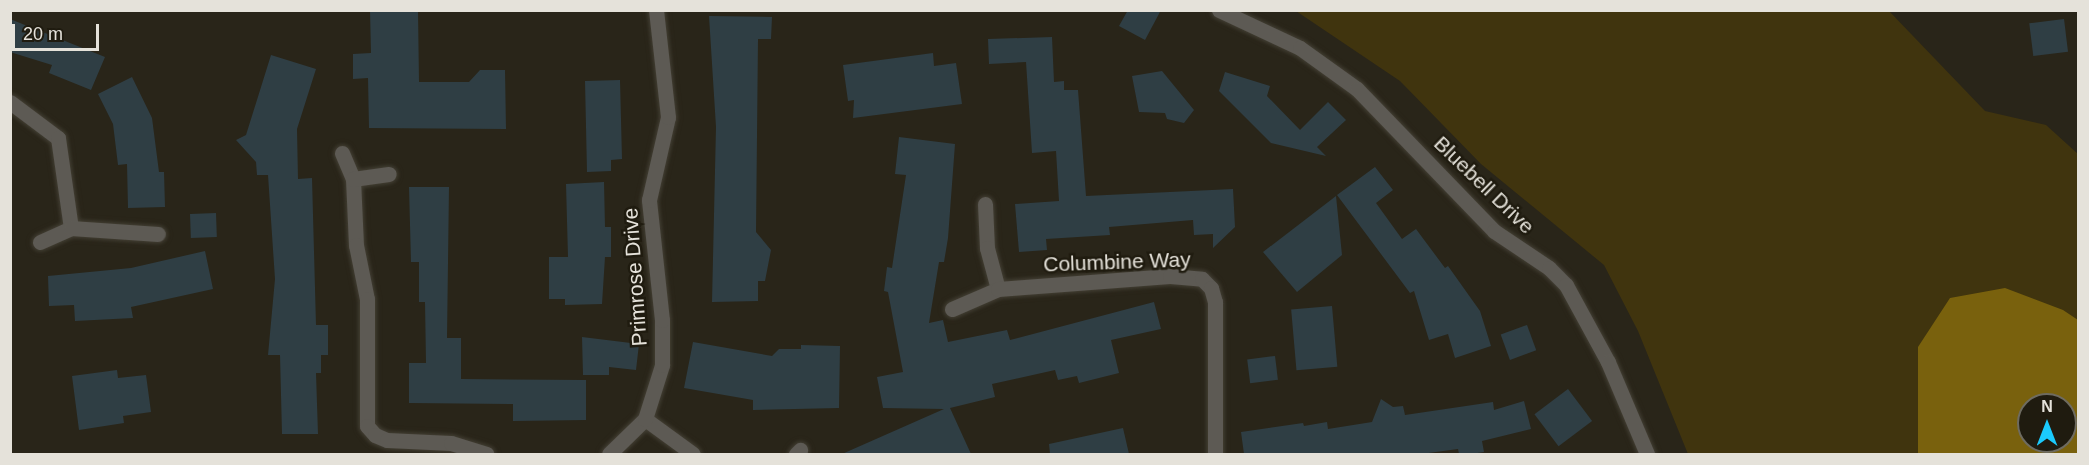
<!DOCTYPE html>
<style>
body{margin:0}
#map{position:relative;width:2089px;height:465px;overflow:hidden;background:#292519;font-family:Arial,sans-serif}
div>[style]{position:absolute}
.green>*{inset:0;background:#40340e}
.water>*{inset:0;background:#79610d}
.building>*{inset:0;background:#2f3e44;transform-origin:0 0}
.roads{filter:drop-shadow(0 0 2px #433f34) drop-shadow(0 0 2px #433f34)}
.minor>*{height:15px;margin:-7.5px;padding:0 7.5px;transform-origin:7.5px;border-radius:7.5px;background:#5d5a54}
span{translate:-50% -50%;white-space:nowrap;text-align:center;line-height:1.15;-webkit-text-stroke:5px #1f1b0f;paint-order:stroke}
.street-label{font-size:21px;color:#e5e2da}
.frame{position:absolute;inset:0;border:12px solid #e5e2da;pointer-events:none}
.north{position:absolute;left:2017px;top:393px;width:60px;height:60px;box-sizing:border-box;background:#1f1b0f;border:2px solid #6e6b60;border-radius:50%;rotate:0deg;font-size:16px;font-weight:700;line-height:24px;text-align:center;color:#e5e2da}
.north::after{content:'';display:block;margin:auto;width:21px;height:27px;background:#1bcafc;clip-path:polygon(50% 0,100% 100%,50% 72%,0 100%)}
.scale{position:absolute;left:12px;top:24px;width:87px;height:27px;box-sizing:border-box;border:3px solid #e5e2da;border-top:0;padding-left:8px;font-size:18px;line-height:21px;white-space:nowrap;color:#e5e2da;-webkit-text-stroke:4px #1f1b0f;paint-order:stroke}
</style>
<div id="map">
<div class="green">
<i style="clip-path:polygon(evenodd,1296px 11px,1889px 11px,1985px 111px,2046px 125px,2078px 154px,2078px 454px,1688px 454px,1638px 331px,1604px 265px,1481px 164px,1400px 81px,1296px 11px,2029px 405px,2065px 405px,2065px 441px,2029px 441px,2029px 405px)"></i>
</div>
<div class="water">
<i style="clip-path:polygon(evenodd,2005px 288px,2063px 310px,2078px 320px,2078px 454px,1918px 454px,1918px 347px,1950px 298px,2005px 288px,2029px 405px,2065px 405px,2065px 441px,2029px 441px,2029px 405px)"></i>
</div>
<div class="building">
<i style="clip-path:polygon(370px 10px,418px 10px,419px 82px,469px 82px,480px 70px,505px 70px,506px 129px,369px 128px,368px 78px,353px 79px,353px 54px,371px 53px)"></i>
<i style="clip-path:polygon(1128px 10px,1161px 10px,1145px 40px,1119px 26px)"></i>
<i style="clip-path:polygon(709px 16px,772px 17px,771px 39px,758px 39px,756px 232px,771px 250px,765px 281px,758px 281px,758px 301px,712px 302px,716px 127px)"></i>
<i style="clip-path:polygon(10px 19px,105px 57px,91px 90px,49px 73px,52px 65px,10px 52px)"></i>
<i style="left:2064px;top:19px;width:33px;height:35px;rotate:83deg"></i>
<i style="clip-path:polygon(1052px 37px,1054px 82px,1064px 81px,1064px 90px,1078px 90px,1086px 196px,1233px 189px,1235px 227px,1213px 248px,1213px 234px,1194px 235px,1193px 220px,1109px 227px,1110px 235px,1046px 239px,1047px 250px,1019px 252px,1015px 204px,1059px 201px,1056px 151px,1032px 153px,1026px 62px,989px 64px,988px 39px)"></i>
<i style="clip-path:polygon(933px 53px,934px 66px,956px 63px,962px 104px,853px 118px,854px 100px,848px 101px,843px 65px)"></i>
<i style="clip-path:polygon(271px 55px,316px 69px,297px 129px,298px 179px,312px 178px,316px 325px,328px 325px,328px 355px,321px 355px,321px 373px,316px 373px,318px 434px,282px 434px,280px 355px,268px 355px,275px 279px,268px 175px,257px 175px,256px 162px,236px 140px,246px 135px)"></i>
<i style="clip-path:polygon(1162px 71px,1194px 110px,1184px 123px,1167px 119px,1165px 113px,1139px 112px,1132px 76px)"></i>
<i style="clip-path:polygon(1225px 72px,1270px 86px,1267px 96px,1300px 130px,1328px 102px,1346px 120px,1317px 147px,1326px 156px,1271px 143px,1219px 91px)"></i>
<i style="clip-path:polygon(132px 77px,152px 118px,159px 172px,164px 172px,165px 207px,128px 208px,127px 164px,118px 165px,113px 124px,98px 94px)"></i>
<i style="clip-path:polygon(620px 80px,622px 159px,611px 160px,611px 171px,587px 172px,585px 81px)"></i>
<i style="clip-path:polygon(899px 137px,955px 144px,948px 238px,944px 262px,939px 262px,929px 323px,943px 320px,948px 342px,1007px 330px,1010px 340px,1154px 302px,1161px 329px,1111px 340px,1119px 373px,1079px 383px,1077px 376px,1058px 380px,1055px 370px,992px 384px,995px 397px,950px 408px,971px 454px,842px 454px,944px 409px,883px 408px,877px 377px,903px 372px,888px 292px,884px 291px,887px 267px,892px 268px,906px 175px,895px 174px)"></i>
<i style="clip-path:polygon(1375px 167px,1393px 190px,1376px 203px,1402px 239px,1416px 229px,1445px 268px,1448px 266px,1480px 311px,1491px 346px,1455px 358px,1448px 334px,1429px 340px,1414px 291px,1410px 293px,1337px 195px)"></i>
<i style="clip-path:polygon(604px 182px,605px 227px,611px 227px,611px 257px,605px 257px,602px 304px,565px 305px,565px 299px,549px 299px,549px 257px,568px 257px,566px 184px)"></i>
<i style="clip-path:polygon(409px 187px,449px 187px,447px 338px,461px 338px,461px 379px,586px 380px,586px 420px,513px 421px,513px 404px,409px 403px,409px 363px,426px 363px,425px 302px,419px 302px,419px 262px,411px 262px)"></i>
<i style="clip-path:polygon(1336px 196px,1342px 255px,1297px 292px,1263px 252px)"></i>
<i style="left:216px;top:213px;width:24px;height:26px;rotate:88deg"></i>
<i style="clip-path:polygon(205px 251px,213px 289px,131px 307px,133px 318px,75px 321px,74px 305px,49px 306px,48px 276px,131px 268px)"></i>
<i style="left:1332px;top:306px;width:61px;height:41px;rotate:85deg"></i>
<i style="left:1527px;top:325px;width:27px;height:28px;rotate:70deg"></i>
<i style="clip-path:polygon(582px 337px,639px 344px,636px 370px,609px 367px,609px 375px,583px 375px)"></i>
<i style="clip-path:polygon(693px 342px,772px 356px,779px 349px,801px 349px,801px 345px,840px 346px,839px 408px,753px 410px,753px 400px,684px 388px)"></i>
<i style="left:1275px;top:356px;width:24px;height:28px;rotate:83deg"></i>
<i style="clip-path:polygon(117px 370px,118px 378px,146px 375px,151px 412px,123px 416px,124px 423px,79px 430px,72px 376px)"></i>
<i style="left:1568px;top:389px;width:40px;height:42px;rotate:53deg"></i>
<i style="clip-path:polygon(1381px 399px,1393px 407px,1403px 406px,1405px 415px,1493px 402px,1494px 410px,1524px 401px,1531px 429px,1482px 441px,1484px 452px,1471px 454px,1459px 454px,1458px 449px,1421px 454px,1244px 454px,1241px 432px,1303px 423px,1304px 426px,1327px 422px,1328px 429px,1372px 422px)"></i>
<i style="clip-path:polygon(1123px 428px,1129px 454px,1050px 454px,1049px 444px)"></i>
</div>
<div class="roads">
<div class="minor">
<i style="left:1219px;top:10px;width:89px;rotate:25.1deg"></i>
<i style="left:1300px;top:48px;width:70px;rotate:35.7deg"></i>
<i style="left:1357px;top:89px;width:197px;rotate:46deg"></i>
<i style="left:1494px;top:231px;width:66px;rotate:33.9deg"></i>
<i style="left:1549px;top:268px;width:24px;rotate:45deg"></i>
<i style="left:1566px;top:285px;width:88px;rotate:61.4deg"></i>
<i style="left:1608px;top:362px;width:100px;rotate:67deg"></i>
<i style="left:10px;top:102px;width:60px;rotate:36.9deg"></i>
<i style="left:58px;top:138px;width:91px;rotate:81.8deg"></i>
<i style="left:342px;top:153px;width:28px;rotate:67deg"></i>
<i style="left:353px;top:179px;width:66px;rotate:87.4deg"></i>
<i style="left:356px;top:245px;width:55px;rotate:78.5deg"></i>
<i style="left:367px;top:299px;width:127px;rotate:90deg"></i>
<i style="left:367px;top:426px;width:12px;rotate:48deg"></i>
<i style="left:375px;top:435px;width:13px;rotate:23deg"></i>
<i style="left:387px;top:440px;width:64px;rotate:2.7deg"></i>
<i style="left:451px;top:443px;width:37px;rotate:17deg"></i>
<i style="left:353px;top:179px;width:36px;rotate:-8deg"></i>
<i style="left:985px;top:204px;width:44px;rotate:87.4deg"></i>
<i style="left:987px;top:248px;width:42px;rotate:75deg"></i>
<i style="left:40px;top:242px;width:34px;rotate:-24deg"></i>
<i style="left:71px;top:228px;width:87px;rotate:3.9deg"></i>
<i style="left:952px;top:309px;width:50px;rotate:-23.5deg"></i>
<i style="left:998px;top:289px;width:172px;rotate:-4.3deg"></i>
<i style="left:1170px;top:276px;width:32px;rotate:5deg"></i>
<i style="left:1202px;top:279px;width:13px;rotate:45deg"></i>
<i style="left:1211px;top:288px;width:15px;rotate:74deg"></i>
<i style="left:1215px;top:302px;width:152px;rotate:90deg"></i>
<i style="left:645px;top:419px;width:59px;rotate:36.1deg"></i>
<i style="left:609px;top:454px;width:50px;rotate:-44.2deg"></i>
<i style="left:645px;top:419px;width:57px;rotate:-72.5deg"></i>
<i style="left:662px;top:365px;width:45px;rotate:-90deg"></i>
<i style="left:662px;top:320px;width:121px;rotate:-96.2deg"></i>
<i style="left:649px;top:200px;width:85px;rotate:-77.1deg"></i>
<i style="left:668px;top:117px;width:108px;rotate:-96.4deg"></i>
<i style="left:796px;top:454px;width:6px;rotate:-45deg"></i>
</div>
</div>
<div class="street-label">
<span style="left:1484px;top:185px;rotate:44deg">Bluebell Drive</span>
<span style="left:1117px;top:262px;rotate:-2deg">Columbine Way</span>
<span style="left:635px;top:277px;rotate:-94deg">Primrose Drive</span>
</div>
<div class="frame"></div>
<div class="north">N</div>
<div class="scale">20 m</div>
</div>
